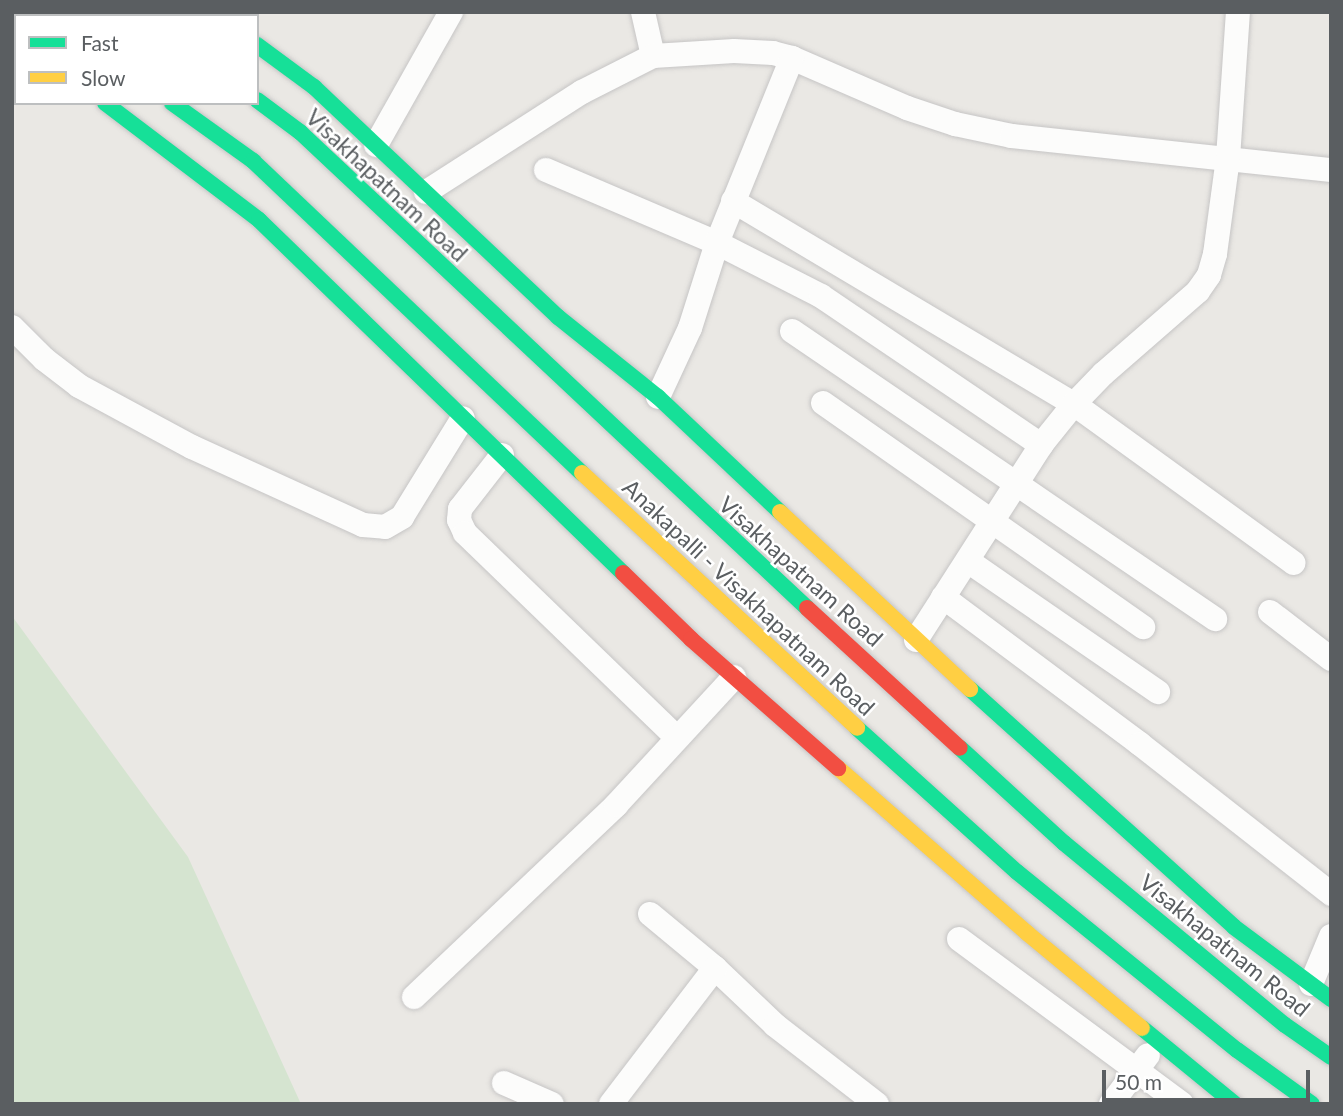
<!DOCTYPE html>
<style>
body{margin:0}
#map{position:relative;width:1343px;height:1116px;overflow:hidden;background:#eae8e4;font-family:Lato,sans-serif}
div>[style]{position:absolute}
.green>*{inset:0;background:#d5e4d0}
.roads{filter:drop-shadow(0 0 2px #c6c5c5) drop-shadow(0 0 2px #c6c5c5)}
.street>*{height:24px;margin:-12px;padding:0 12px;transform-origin:12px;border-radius:12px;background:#fcfcfb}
.fast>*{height:16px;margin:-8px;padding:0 8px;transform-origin:8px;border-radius:8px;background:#16e098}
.slow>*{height:16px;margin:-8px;padding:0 8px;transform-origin:8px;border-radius:8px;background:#ffcf43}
.jam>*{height:16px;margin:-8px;padding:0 8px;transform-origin:8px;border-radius:8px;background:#f24e42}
span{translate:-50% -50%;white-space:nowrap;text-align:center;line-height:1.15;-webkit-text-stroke:5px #fff;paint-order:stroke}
.street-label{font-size:23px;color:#5a5e61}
.frame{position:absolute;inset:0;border:14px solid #5a5e61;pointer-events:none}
.legend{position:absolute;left:14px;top:14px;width:245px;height:91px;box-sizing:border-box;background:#fff;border:2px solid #bdbfc0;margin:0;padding:9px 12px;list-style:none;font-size:21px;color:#5a5e61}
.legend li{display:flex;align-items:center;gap:14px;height:35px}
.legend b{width:35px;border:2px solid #bdbfc0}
.scale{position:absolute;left:1102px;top:1070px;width:208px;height:32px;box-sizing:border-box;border:4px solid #5a5e61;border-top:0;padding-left:9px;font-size:21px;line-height:24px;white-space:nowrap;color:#5a5e61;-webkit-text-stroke:5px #fff;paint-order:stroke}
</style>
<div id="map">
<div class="green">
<i style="clip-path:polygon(12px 616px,188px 857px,301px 1104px,12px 1104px)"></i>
</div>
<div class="roads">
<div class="street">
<i style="left:643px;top:12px;width:45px;rotate:77.2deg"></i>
<i style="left:792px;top:58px;width:125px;rotate:23.5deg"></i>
<i style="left:907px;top:108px;width:51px;rotate:18.4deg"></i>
<i style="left:955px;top:124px;width:58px;rotate:11.9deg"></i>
<i style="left:1012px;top:136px;width:321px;rotate:6.1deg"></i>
<i style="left:376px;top:145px;width:153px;rotate:-60.6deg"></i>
<i style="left:546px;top:170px;width:186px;rotate:23.1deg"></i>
<i style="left:717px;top:243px;width:117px;rotate:27deg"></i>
<i style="left:821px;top:296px;width:266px;rotate:34.1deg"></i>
<i style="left:426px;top:192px;width:185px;rotate:-32.7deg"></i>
<i style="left:582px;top:92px;width:80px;rotate:-26.9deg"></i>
<i style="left:653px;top:56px;width:81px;rotate:-3.5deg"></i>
<i style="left:734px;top:51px;width:39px;rotate:3deg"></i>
<i style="left:773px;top:53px;width:20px;rotate:15deg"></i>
<i style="left:792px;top:58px;width:200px;rotate:112.1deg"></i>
<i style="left:717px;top:243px;width:89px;rotate:107.6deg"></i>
<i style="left:690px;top:328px;width:76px;rotate:114.9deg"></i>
<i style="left:733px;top:201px;width:397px;rotate:30.8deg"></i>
<i style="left:1074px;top:404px;width:271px;rotate:35.9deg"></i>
<i style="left:12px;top:327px;width:45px;rotate:45deg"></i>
<i style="left:44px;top:359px;width:44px;rotate:37.6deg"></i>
<i style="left:79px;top:386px;width:128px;rotate:28.4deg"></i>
<i style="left:192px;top:447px;width:188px;rotate:24.5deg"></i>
<i style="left:363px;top:525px;width:22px;rotate:5deg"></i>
<i style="left:385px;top:527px;width:20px;rotate:-30deg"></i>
<i style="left:402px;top:517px;width:116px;rotate:-58.4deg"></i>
<i style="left:792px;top:331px;width:512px;rotate:34.25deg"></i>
<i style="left:823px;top:403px;width:391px;rotate:35deg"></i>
<i style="left:502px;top:455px;width:68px;rotate:127.9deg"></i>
<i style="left:460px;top:509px;width:11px;rotate:95deg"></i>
<i style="left:459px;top:520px;width:14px;rotate:65deg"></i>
<i style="left:465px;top:533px;width:295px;rotate:44deg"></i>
<i style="left:968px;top:561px;width:231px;rotate:34.6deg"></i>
<i style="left:943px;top:597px;width:246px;rotate:36.7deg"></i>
<i style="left:1140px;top:744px;width:243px;rotate:38.1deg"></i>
<i style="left:1270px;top:612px;width:77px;rotate:37.6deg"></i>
<i style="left:916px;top:640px;width:232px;rotate:-57.3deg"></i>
<i style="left:1041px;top:445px;width:53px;rotate:-51.2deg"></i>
<i style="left:1074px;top:404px;width:42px;rotate:-46deg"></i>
<i style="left:1103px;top:374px;width:126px;rotate:-41.1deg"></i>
<i style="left:1198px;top:291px;width:19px;rotate:-55deg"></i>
<i style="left:1209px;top:275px;width:22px;rotate:-74deg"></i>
<i style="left:1215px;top:254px;width:97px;rotate:-82.3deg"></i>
<i style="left:1228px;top:158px;width:146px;rotate:-86.1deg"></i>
<i style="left:650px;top:914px;width:85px;rotate:39.7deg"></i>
<i style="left:715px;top:968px;width:83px;rotate:43.5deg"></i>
<i style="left:775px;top:1025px;width:129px;rotate:37.8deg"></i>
<i style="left:959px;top:939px;width:277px;rotate:36.5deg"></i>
<i style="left:1311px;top:984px;width:52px;rotate:-67.4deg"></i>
<i style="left:414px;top:997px;width:279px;rotate:-43.5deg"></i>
<i style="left:616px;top:805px;width:174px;rotate:-47.3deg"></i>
<i style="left:504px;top:1083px;width:52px;rotate:23.6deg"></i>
<i style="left:611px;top:1104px;width:171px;rotate:-52.6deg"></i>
<i style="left:1111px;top:1104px;width:61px;rotate:-52.9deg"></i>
</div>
<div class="fast">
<i style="left:22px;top:12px;width:7px;rotate:34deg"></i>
<i style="left:137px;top:12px;width:8px;rotate:30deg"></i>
<i style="left:213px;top:12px;width:6px;rotate:39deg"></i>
<i style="left:257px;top:45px;width:71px;rotate:36.4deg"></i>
<i style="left:314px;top:87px;width:335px;rotate:43.3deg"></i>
<i style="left:558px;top:317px;width:128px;rotate:38.7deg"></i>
<i style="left:658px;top:397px;width:168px;rotate:43.3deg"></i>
<i style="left:12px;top:55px;width:4px;rotate:27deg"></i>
<i style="left:257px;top:100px;width:54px;rotate:36.7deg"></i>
<i style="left:300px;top:132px;width:695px;rotate:43.19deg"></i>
<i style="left:105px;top:103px;width:193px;rotate:37.2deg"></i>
<i style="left:259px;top:220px;width:507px;rotate:44.12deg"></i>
<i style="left:172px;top:103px;width:100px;rotate:35.6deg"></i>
<i style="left:253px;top:161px;width:453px;rotate:43.5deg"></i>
<i style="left:970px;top:689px;width:355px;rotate:42deg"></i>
<i style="left:1234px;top:927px;width:121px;rotate:36.6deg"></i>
<i style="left:857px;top:728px;width:215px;rotate:42deg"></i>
<i style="left:1017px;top:872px;width:283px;rotate:39deg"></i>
<i style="left:1237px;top:1050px;width:92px;rotate:35.8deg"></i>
<i style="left:960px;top:748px;width:141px;rotate:42.4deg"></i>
<i style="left:1064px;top:843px;width:286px;rotate:39.5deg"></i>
<i style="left:1285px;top:1025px;width:56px;rotate:34.8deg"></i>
<i style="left:1142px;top:1028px;width:120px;rotate:39.3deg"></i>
</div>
<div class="slow">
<i style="left:582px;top:473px;width:375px;rotate:42.8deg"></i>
<i style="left:780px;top:512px;width:260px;rotate:43deg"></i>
<i style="left:838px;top:768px;width:251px;rotate:41.1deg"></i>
<i style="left:1027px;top:933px;width:149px;rotate:39.6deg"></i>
</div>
<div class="jam">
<i style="left:623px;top:573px;width:95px;rotate:44.1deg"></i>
<i style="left:691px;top:639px;width:196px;rotate:41.3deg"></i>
<i style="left:807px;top:608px;width:207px;rotate:42.5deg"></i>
</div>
</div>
<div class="street-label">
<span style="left:387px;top:185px;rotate:43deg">Visakhapatnam Road</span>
<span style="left:801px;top:571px;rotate:42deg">Visakhapatnam Road</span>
<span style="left:749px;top:597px;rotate:43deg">Anakapalli - Visakhapatnam Road</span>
<span style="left:1225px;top:945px;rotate:39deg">Visakhapatnam Road</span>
</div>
<div class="frame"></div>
<ul class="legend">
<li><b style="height:9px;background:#16e098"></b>Fast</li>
<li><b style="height:9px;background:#ffcf43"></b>Slow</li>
</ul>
<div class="scale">50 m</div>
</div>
